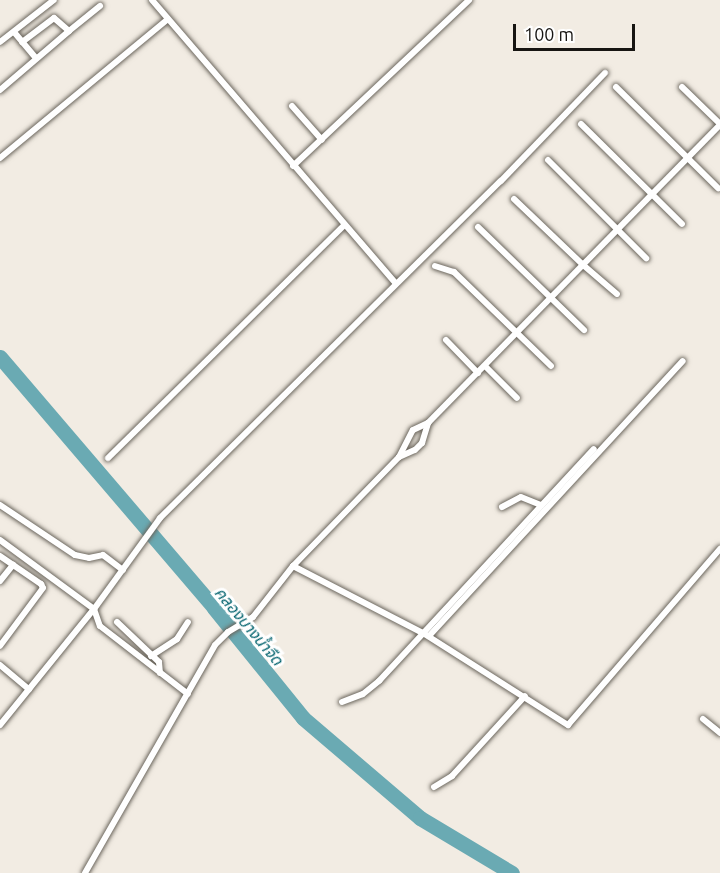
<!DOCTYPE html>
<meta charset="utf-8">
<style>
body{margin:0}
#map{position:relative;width:720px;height:873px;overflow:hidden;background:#f2ece3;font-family:Ubuntu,"Noto Sans Thai",sans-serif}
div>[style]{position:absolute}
.river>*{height:15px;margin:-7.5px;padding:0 7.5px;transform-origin:7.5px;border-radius:7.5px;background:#6aaab3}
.roads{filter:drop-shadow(0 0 2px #6b665d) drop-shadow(0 0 2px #6b665d)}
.minor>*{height:6px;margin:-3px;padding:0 3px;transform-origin:3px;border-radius:3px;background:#fff}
span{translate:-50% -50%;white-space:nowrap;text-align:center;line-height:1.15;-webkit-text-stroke:6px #fff;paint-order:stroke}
.water-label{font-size:16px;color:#01626d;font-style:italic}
.scale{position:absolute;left:513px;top:24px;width:122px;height:27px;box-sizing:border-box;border:3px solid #171512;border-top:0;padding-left:8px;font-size:18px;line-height:21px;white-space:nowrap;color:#171512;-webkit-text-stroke:4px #fff;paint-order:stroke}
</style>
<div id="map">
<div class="river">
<i style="left:0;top:357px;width:330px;rotate:49.5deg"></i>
<i style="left:214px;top:608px;width:141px;rotate:51deg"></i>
<i style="left:303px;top:718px;width:154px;rotate:40.5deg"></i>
<i style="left:420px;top:818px;width:107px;rotate:30.9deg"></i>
</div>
<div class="roads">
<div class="minor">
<i style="left:152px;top:0;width:373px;rotate:49.3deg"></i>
<i style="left:69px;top:31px;width:40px;rotate:-39deg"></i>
<i style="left:14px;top:32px;width:34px;rotate:50deg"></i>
<i style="left:0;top:42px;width:68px;rotate:-37.9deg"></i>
<i style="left:616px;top:87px;width:144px;rotate:44.7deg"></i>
<i style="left:682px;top:87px;width:53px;rotate:44.2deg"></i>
<i style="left:0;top:90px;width:91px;rotate:-40.5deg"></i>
<i style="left:69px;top:31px;width:20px;rotate:-139deg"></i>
<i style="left:54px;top:18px;width:40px;rotate:143deg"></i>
<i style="left:292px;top:106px;width:45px;rotate:48.6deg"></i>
<i style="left:581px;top:124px;width:142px;rotate:44.7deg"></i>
<i style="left:0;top:158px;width:218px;rotate:-39.6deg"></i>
<i style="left:548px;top:160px;width:139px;rotate:45deg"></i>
<i style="left:293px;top:166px;width:242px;rotate:-43.3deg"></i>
<i style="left:514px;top:199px;width:94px;rotate:43.7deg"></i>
<i style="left:582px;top:264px;width:46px;rotate:40.6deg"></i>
<i style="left:478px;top:227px;width:148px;rotate:44.2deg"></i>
<i style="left:435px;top:266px;width:20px;rotate:18deg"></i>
<i style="left:454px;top:272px;width:135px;rotate:44.1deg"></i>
<i style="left:446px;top:340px;width:46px;rotate:45.9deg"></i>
<i style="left:485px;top:366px;width:45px;rotate:45deg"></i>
<i style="left:399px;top:457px;width:30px;rotate:-63deg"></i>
<i style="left:413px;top:430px;width:17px;rotate:-25deg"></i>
<i style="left:428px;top:423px;width:417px;rotate:-45.6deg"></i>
<i style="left:108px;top:458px;width:332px;rotate:-44.6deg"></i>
<i style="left:0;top:505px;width:90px;rotate:33.7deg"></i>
<i style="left:75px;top:555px;width:14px;rotate:12deg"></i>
<i style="left:89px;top:558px;width:14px;rotate:-12deg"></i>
<i style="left:103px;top:555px;width:25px;rotate:37deg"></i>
<i style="left:502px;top:507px;width:21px;rotate:-28deg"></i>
<i style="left:521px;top:497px;width:22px;rotate:22deg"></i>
<i style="left:0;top:540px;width:117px;rotate:36.3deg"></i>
<i style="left:94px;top:609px;width:18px;rotate:71deg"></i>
<i style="left:100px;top:626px;width:111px;rotate:37.7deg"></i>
<i style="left:0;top:556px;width:50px;rotate:34.3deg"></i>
<i style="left:41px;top:584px;width:4px;rotate:63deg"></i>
<i style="left:43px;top:588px;width:72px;rotate:126.6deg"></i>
<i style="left:293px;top:566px;width:146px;rotate:27.3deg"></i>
<i style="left:423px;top:633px;width:172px;rotate:32.4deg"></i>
<i style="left:568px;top:725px;width:233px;rotate:-49.2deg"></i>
<i style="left:0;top:581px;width:21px;rotate:-51deg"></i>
<i style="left:117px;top:622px;width:58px;rotate:43.6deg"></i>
<i style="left:159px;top:662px;width:11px;rotate:85deg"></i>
<i style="left:429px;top:636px;width:374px;rotate:-47.3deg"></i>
<i style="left:151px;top:656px;width:31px;rotate:-33deg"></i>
<i style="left:177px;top:639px;width:20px;rotate:-57deg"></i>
<i style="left:0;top:665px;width:38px;rotate:40deg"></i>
<i style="left:342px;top:702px;width:22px;rotate:-21deg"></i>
<i style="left:363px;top:694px;width:21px;rotate:-39deg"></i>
<i style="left:379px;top:681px;width:316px;rotate:-47.2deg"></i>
<i style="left:703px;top:719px;width:22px;rotate:39deg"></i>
<i style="left:0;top:725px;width:149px;rotate:-51deg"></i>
<i style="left:94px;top:609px;width:112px;rotate:-54deg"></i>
<i style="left:160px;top:518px;width:479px;rotate:-44.7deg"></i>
<i style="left:501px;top:181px;width:150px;rotate:-46.1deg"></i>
<i style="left:434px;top:787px;width:21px;rotate:-31deg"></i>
<i style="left:452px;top:776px;width:108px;rotate:-47.6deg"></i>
<i style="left:85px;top:873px;width:262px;rotate:-60.3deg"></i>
<i style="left:215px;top:645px;width:18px;rotate:-45deg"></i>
<i style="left:228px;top:632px;width:29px;rotate:-31deg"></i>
<i style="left:253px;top:617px;width:65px;rotate:-51.9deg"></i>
<i style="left:293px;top:566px;width:152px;rotate:-45.8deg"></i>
<i style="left:399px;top:457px;width:17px;rotate:-24deg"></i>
<i style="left:415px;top:450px;width:10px;rotate:-45deg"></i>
<i style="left:422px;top:443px;width:21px;rotate:-73deg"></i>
</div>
</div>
<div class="water-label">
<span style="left:249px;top:626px;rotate:50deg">คลองบางน้ำจืด</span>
</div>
<div class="scale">100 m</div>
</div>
